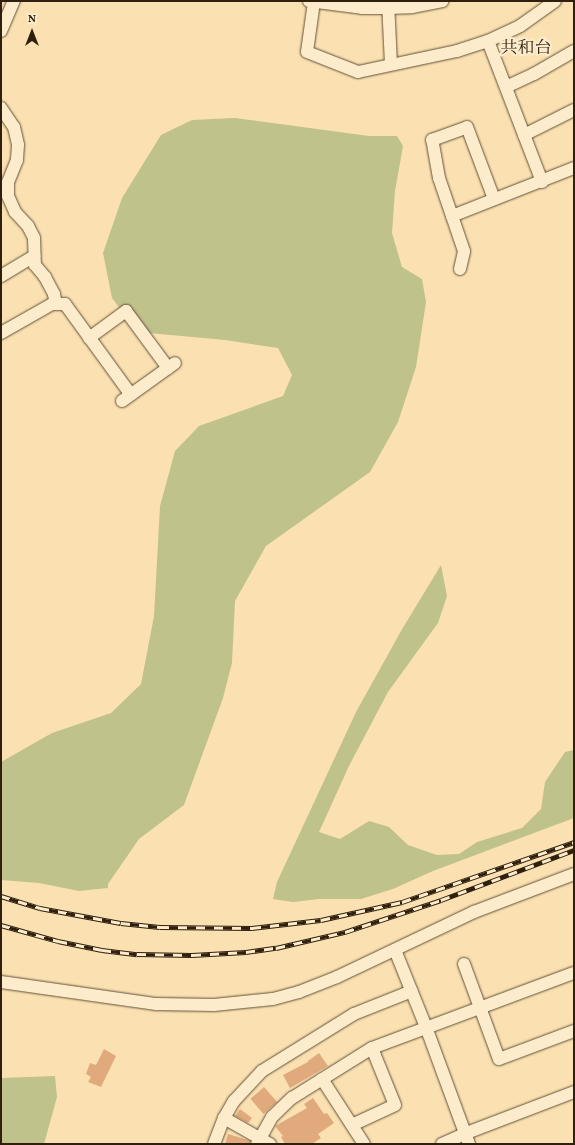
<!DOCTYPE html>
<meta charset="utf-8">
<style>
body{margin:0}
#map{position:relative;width:575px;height:1145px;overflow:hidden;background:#fbe1b1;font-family:Vollkorn,"Noto Serif JP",serif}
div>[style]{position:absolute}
.green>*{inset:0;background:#c0c28b}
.building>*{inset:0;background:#e0aa7d;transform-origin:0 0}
.roads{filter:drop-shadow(0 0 1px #625037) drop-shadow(0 0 1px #625037)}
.minor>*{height:12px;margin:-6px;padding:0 6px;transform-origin:6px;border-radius:6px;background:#fceccc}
.rail>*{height:4.5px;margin-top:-2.25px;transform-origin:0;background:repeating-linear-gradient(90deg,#fceccc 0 9px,#2f1f0e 0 18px);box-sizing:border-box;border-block:1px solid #2f1f0e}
span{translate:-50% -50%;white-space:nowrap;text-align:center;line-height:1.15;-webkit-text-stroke:4px #fceccc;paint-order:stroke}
.quarter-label{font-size:17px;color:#2f1f0e}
.frame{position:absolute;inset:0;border:2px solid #2f1f0e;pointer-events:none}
.north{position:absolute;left:12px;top:12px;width:40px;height:40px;-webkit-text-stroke:3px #fceccc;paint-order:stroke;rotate:0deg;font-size:11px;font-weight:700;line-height:16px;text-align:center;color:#2f1f0e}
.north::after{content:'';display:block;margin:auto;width:14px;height:18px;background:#2f1f0e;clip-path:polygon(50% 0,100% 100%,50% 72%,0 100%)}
</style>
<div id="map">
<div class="green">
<i style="clip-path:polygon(235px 118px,369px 136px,397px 136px,403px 146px,395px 191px,392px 233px,402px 267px,422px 279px,426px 302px,416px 367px,398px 422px,370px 472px,266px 546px,235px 601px,232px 663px,223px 698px,184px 805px,139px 839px,108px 884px,108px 888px,79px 891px,39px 883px,1px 880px,1px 762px,52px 733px,111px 713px,141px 684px,154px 616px,160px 506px,175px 451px,199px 426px,283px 396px,292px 375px,278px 348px,225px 340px,138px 332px,112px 298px,103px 253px,122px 198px,161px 135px,192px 120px)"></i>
<i style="clip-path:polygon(441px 565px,447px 596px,438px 623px,388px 692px,349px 766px,319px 832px,340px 839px,369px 821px,389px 827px,408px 845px,437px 855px,459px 854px,477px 842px,522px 828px,541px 809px,545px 782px,565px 752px,574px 750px,574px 818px,433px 871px,393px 889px,361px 899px,319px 899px,293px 902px,273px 899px,277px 882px,356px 712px,401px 631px)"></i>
<i style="clip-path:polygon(55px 1076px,57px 1097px,44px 1144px,1px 1144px,1px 1078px)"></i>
</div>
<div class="building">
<i style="clip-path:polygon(104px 1049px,116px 1056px,101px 1087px,88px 1082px,91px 1077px,86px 1074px,90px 1063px,96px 1065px)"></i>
<i style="clip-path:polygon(319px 1053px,328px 1066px,290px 1088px,283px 1075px,308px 1062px,308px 1061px)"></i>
<i style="left:264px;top:1087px;width:20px;height:18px;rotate:49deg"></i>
<i style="clip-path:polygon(313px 1098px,324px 1114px,327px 1113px,334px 1123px,318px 1134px,321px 1138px,312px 1144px,285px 1144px,281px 1137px,283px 1136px,275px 1126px,307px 1108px,304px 1104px)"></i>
<i style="clip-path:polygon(240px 1109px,252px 1118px,248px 1123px,235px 1116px)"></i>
<i style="clip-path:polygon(228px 1134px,248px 1140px,250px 1141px,250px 1144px,225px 1144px)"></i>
</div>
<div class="roads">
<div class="minor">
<i style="left:309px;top:1px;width:53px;rotate:7.5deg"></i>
<i style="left:362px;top:8px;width:26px"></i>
<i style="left:388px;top:8px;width:24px;rotate:-2deg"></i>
<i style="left:412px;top:7px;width:31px;rotate:-11deg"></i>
<i style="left:388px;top:1px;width:63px;rotate:87.3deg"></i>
<i style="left:314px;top:2px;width:50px;rotate:98deg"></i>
<i style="left:307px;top:52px;width:55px;rotate:21.4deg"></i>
<i style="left:358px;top:72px;width:101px;rotate:-12deg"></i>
<i style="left:457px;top:51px;width:33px;rotate:-18deg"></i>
<i style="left:488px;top:41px;width:35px;rotate:-25deg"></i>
<i style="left:520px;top:26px;width:43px;rotate:-35.5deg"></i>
<i style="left:1px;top:31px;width:33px;rotate:-67deg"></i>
<i style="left:488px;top:41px;width:151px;rotate:69deg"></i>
<i style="left:506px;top:87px;width:31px;rotate:-25deg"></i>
<i style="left:534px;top:74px;width:46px;rotate:-29.9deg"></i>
<i style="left:1px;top:108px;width:23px;rotate:56deg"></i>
<i style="left:14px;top:127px;width:18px;rotate:77deg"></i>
<i style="left:18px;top:145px;width:15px;rotate:94deg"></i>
<i style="left:17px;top:160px;width:24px;rotate:112deg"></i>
<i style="left:8px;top:182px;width:14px;rotate:90deg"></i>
<i style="left:8px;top:196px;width:17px;rotate:66deg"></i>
<i style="left:15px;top:212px;width:19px;rotate:47deg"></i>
<i style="left:28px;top:226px;width:13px;rotate:63deg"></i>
<i style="left:34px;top:238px;width:27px;rotate:88deg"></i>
<i style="left:35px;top:265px;width:16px;rotate:50deg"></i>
<i style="left:45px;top:277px;width:19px;rotate:62deg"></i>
<i style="left:54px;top:294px;width:10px;rotate:79deg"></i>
<i style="left:524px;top:135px;width:56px;rotate:-26.6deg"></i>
<i style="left:452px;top:216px;width:131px;rotate:-21.5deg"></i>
<i style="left:460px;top:269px;width:18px;rotate:-77deg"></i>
<i style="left:464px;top:251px;width:77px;rotate:-108.9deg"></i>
<i style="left:439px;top:178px;width:39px;rotate:-100deg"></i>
<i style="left:432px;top:140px;width:37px;rotate:-20deg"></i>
<i style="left:467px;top:127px;width:77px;rotate:69.4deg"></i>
<i style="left:1px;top:276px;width:39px;rotate:-31deg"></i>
<i style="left:1px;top:333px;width:59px;rotate:-29.6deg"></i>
<i style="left:52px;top:304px;width:13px"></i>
<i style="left:65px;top:304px;width:112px;rotate:54deg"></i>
<i style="left:89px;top:338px;width:46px;rotate:-36.1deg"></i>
<i style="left:126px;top:311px;width:71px;rotate:53.6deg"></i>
<i style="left:122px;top:401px;width:65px;rotate:-35.6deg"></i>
<i style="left:395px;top:950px;width:83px;rotate:68.1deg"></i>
<i style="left:426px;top:1027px;width:125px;rotate:69.8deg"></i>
<i style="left:464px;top:964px;width:101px;rotate:69.8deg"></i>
<i style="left:499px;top:1059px;width:80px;rotate:-20.5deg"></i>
<i style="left:1px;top:982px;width:157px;rotate:8.1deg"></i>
<i style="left:156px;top:1004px;width:58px;rotate:1deg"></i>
<i style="left:214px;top:1005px;width:59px;rotate:-5.8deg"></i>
<i style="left:273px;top:999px;width:27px;rotate:-15deg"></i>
<i style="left:299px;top:992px;width:41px;rotate:-21.5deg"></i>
<i style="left:337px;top:977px;width:152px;rotate:-25.4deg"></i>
<i style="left:474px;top:912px;width:107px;rotate:-20.8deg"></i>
<i style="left:322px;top:1079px;width:77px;rotate:57.1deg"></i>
<i style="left:224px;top:1118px;width:53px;rotate:29.5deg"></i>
<i style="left:352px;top:1125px;width:47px;rotate:-24.9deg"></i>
<i style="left:395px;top:1105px;width:61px;rotate:-112deg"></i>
<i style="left:214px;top:1144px;width:28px;rotate:-69deg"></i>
<i style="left:224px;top:1118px;width:20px;rotate:-60deg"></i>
<i style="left:234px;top:1101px;width:41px;rotate:-47deg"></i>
<i style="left:262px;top:1071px;width:108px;rotate:-31.8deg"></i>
<i style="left:354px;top:1014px;width:62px;rotate:-21.6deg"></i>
<i style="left:257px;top:1144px;width:31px;rotate:-61deg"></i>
<i style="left:272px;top:1117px;width:28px;rotate:-44deg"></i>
<i style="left:292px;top:1098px;width:94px;rotate:-32deg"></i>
<i style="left:372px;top:1048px;width:215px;rotate:-20.4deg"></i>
<i style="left:442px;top:1144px;width:24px;rotate:-24deg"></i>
<i style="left:464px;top:1134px;width:118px;rotate:-20.9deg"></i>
</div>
</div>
<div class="rail">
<i style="left:1px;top:896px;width:41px;rotate:17.1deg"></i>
<i style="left:40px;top:908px;width:82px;rotate:10.5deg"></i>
<i style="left:121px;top:923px;width:39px;rotate:6deg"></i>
<i style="left:160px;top:927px;width:92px;rotate:0.6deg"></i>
<i style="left:252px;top:928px;width:69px;rotate:-6.6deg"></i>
<i style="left:321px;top:920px;width:83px;rotate:-12.5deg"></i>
<i style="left:402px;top:902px;width:182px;rotate:-19.2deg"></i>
<i style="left:1px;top:925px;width:59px;rotate:15.7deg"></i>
<i style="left:58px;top:941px;width:45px;rotate:11.6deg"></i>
<i style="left:102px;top:950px;width:35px;rotate:7deg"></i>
<i style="left:137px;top:954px;width:55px;rotate:1deg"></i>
<i style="left:192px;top:955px;width:54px;rotate:-3.2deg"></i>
<i style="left:246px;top:952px;width:30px;rotate:-8deg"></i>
<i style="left:276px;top:948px;width:71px;rotate:-13.1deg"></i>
<i style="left:345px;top:932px;width:101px;rotate:-18.4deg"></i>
<i style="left:441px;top:900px;width:142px;rotate:-20.6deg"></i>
</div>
<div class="quarter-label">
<span style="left:526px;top:49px">共和台</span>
</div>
<div class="frame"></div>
<div class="north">N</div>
</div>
